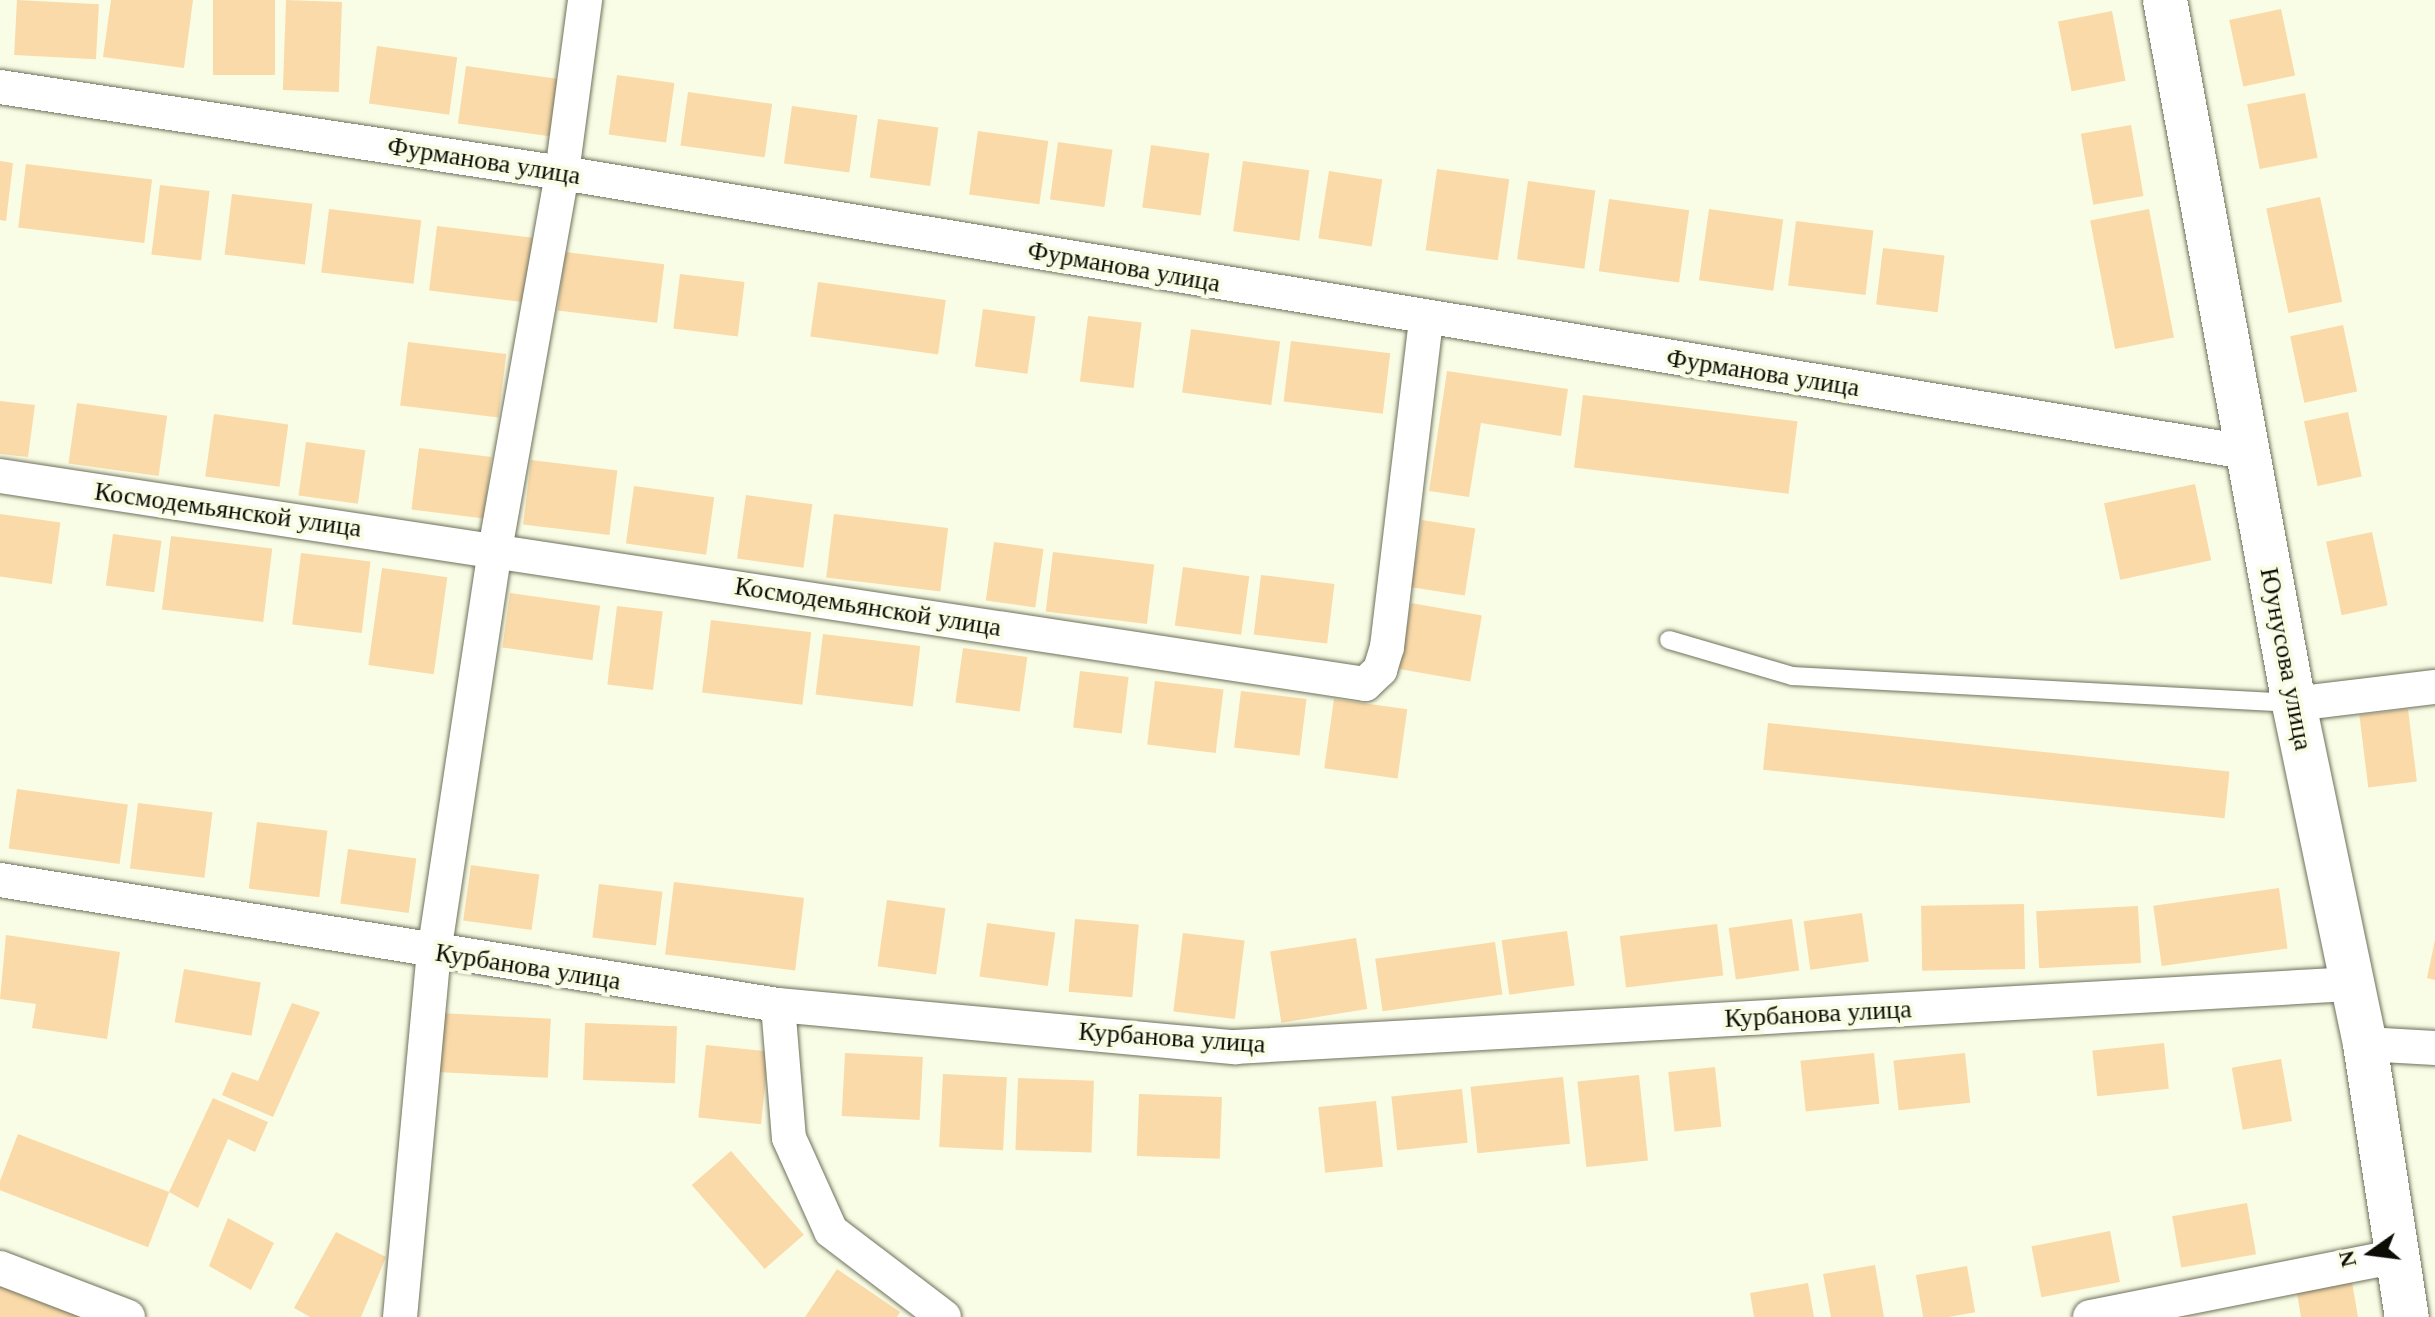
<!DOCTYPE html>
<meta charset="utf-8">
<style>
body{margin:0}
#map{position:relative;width:2435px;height:1317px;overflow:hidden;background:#fafde5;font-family:Georgia,serif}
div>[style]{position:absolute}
.building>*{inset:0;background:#fadaa9;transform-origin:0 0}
.roads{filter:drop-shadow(0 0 2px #6f715c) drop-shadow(0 0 2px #6f715c)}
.service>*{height:18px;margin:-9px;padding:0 9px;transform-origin:9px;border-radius:9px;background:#fff}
.minor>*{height:34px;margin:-17px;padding:0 17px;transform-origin:17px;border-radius:17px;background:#fff}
.tertiary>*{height:44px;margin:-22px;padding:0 22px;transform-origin:22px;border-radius:22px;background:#fff}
span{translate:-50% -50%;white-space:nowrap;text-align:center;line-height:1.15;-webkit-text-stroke:8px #fafde5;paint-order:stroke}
.street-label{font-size:26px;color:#0d0d06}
.north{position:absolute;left:2331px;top:1213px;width:80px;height:80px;-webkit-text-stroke:6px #fafde5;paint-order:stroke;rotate:256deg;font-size:22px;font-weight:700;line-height:32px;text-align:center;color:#0d0d06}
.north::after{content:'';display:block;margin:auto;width:28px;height:36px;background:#0d0d06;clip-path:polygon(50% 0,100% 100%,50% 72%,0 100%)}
</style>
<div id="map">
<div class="building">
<i style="left:17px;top:0;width:82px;height:55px;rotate:3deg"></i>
<i style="clip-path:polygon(111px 0,193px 0,184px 68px,103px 57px)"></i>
<i style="left:213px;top:0;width:62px;height:75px"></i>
<i style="left:286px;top:0;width:56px;height:90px;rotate:2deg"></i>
<i style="left:2281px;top:9px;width:68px;height:53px;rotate:78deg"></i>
<i style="left:2112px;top:11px;width:71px;height:55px;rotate:79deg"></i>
<i style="left:377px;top:46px;width:81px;height:58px;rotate:8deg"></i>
<i style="left:466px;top:66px;width:96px;height:58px;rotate:8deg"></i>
<i style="left:617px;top:75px;width:58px;height:60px;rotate:8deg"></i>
<i style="left:688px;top:92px;width:85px;height:54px;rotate:8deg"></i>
<i style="left:2305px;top:93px;width:66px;height:59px;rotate:79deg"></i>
<i style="left:792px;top:106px;width:66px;height:58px;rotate:8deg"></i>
<i style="left:878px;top:119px;width:61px;height:59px;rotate:8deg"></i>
<i style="left:2131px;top:125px;width:72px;height:51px;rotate:80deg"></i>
<i style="left:978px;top:131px;width:71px;height:64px;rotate:8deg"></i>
<i style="left:1058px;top:142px;width:55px;height:58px;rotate:8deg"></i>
<i style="left:1151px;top:145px;width:59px;height:63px;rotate:8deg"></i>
<i style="clip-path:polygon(0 161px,13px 163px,6px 221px,0 220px)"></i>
<i style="left:1243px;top:161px;width:67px;height:71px;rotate:8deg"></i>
<i style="left:26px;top:164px;width:127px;height:64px;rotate:7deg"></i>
<i style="left:1437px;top:169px;width:73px;height:82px;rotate:8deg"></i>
<i style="left:1329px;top:171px;width:54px;height:68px;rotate:9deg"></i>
<i style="left:1528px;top:181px;width:68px;height:79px;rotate:8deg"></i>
<i style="left:160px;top:185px;width:50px;height:70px;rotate:7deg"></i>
<i style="left:232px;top:194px;width:81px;height:61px;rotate:7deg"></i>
<i style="left:2320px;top:197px;width:107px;height:55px;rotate:78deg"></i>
<i style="left:1609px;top:199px;width:81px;height:73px;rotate:8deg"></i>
<i style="left:329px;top:209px;width:93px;height:64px;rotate:7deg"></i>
<i style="left:1709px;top:209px;width:75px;height:72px;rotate:8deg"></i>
<i style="left:2149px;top:209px;width:131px;height:60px;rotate:79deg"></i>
<i style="left:1796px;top:221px;width:78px;height:65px;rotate:7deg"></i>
<i style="left:437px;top:226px;width:101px;height:65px;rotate:7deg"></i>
<i style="left:1883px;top:248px;width:62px;height:57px;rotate:7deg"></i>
<i style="left:565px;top:252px;width:100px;height:59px;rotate:7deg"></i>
<i style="left:680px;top:274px;width:65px;height:55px;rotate:7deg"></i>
<i style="left:818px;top:282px;width:129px;height:55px;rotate:8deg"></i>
<i style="left:983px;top:309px;width:53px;height:58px;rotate:8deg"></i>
<i style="left:1088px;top:316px;width:54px;height:66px;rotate:7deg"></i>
<i style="left:2343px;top:325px;width:68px;height:54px;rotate:78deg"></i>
<i style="left:1191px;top:329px;width:90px;height:64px;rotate:8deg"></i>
<i style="left:1291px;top:341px;width:100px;height:61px;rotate:7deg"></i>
<i style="left:408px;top:342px;width:99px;height:64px;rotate:7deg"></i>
<i style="clip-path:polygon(1447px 371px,1568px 389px,1561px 436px,1481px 423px,1469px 497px,1429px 491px)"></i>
<i style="left:1583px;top:395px;width:216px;height:73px;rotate:7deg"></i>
<i style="clip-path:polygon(0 401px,35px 405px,28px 457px,0 454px)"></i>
<i style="left:77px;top:403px;width:91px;height:61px;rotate:8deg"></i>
<i style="left:2348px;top:412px;width:66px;height:45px;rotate:78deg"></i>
<i style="left:214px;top:414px;width:75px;height:63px;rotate:8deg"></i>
<i style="left:306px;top:442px;width:60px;height:54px;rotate:8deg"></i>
<i style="left:419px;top:448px;width:73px;height:62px;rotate:7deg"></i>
<i style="left:531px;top:460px;width:87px;height:65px;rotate:7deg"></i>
<i style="left:2195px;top:484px;width:78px;height:93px;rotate:78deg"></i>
<i style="left:634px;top:486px;width:81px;height:58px;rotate:8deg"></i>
<i style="left:746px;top:495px;width:67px;height:64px;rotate:8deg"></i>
<i style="left:0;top:514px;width:61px;height:62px;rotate:8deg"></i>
<i style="left:834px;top:514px;width:115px;height:64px;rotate:7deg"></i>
<i style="left:1422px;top:520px;width:54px;height:68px;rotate:9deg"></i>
<i style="left:2372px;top:532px;width:75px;height:47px;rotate:78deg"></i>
<i style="left:113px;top:534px;width:49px;height:52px;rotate:8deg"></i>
<i style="left:171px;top:536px;width:102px;height:74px;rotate:7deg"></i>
<i style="left:994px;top:542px;width:50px;height:59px;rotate:8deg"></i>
<i style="left:1053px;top:552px;width:102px;height:60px;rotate:7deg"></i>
<i style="left:301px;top:553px;width:70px;height:72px;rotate:7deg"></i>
<i style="left:1183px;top:567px;width:67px;height:59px;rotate:8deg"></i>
<i style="left:382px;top:568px;width:66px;height:98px;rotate:8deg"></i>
<i style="left:1261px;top:575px;width:74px;height:60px;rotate:7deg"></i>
<i style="left:510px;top:593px;width:91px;height:55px;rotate:8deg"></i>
<i style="left:1411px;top:603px;width:72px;height:67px;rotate:10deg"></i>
<i style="left:617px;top:606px;width:46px;height:79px;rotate:7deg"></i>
<i style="left:711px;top:620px;width:101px;height:73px;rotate:7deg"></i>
<i style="left:823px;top:634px;width:98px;height:61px;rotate:7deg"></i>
<i style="left:963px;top:648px;width:65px;height:55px;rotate:8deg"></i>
<i style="left:1080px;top:671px;width:49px;height:57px;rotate:7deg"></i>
<i style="left:1155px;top:681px;width:69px;height:64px;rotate:7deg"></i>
<i style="left:1241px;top:691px;width:66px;height:57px;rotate:7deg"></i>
<i style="left:1334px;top:699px;width:74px;height:70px;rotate:8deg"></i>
<i style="left:2408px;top:709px;width:73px;height:49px;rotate:83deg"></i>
<i style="left:1768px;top:723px;width:464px;height:47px;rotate:6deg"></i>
<i style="left:17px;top:789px;width:112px;height:60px;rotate:8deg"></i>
<i style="left:138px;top:803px;width:75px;height:66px;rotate:7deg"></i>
<i style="left:257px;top:822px;width:71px;height:67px;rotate:7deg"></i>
<i style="left:348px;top:849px;width:69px;height:55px;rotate:8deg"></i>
<i style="left:471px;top:865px;width:69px;height:56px;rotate:8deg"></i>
<i style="left:674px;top:882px;width:131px;height:73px;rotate:7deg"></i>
<i style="left:599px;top:884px;width:64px;height:54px;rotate:7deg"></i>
<i style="left:2279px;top:888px;width:61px;height:127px;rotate:82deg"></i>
<i style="left:887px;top:900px;width:59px;height:67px;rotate:8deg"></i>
<i style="left:2024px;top:904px;width:65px;height:103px;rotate:89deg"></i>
<i style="left:2138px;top:906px;width:57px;height:102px;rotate:87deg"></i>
<i style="left:1862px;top:913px;width:49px;height:59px;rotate:82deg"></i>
<i style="left:1075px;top:919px;width:64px;height:73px;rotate:5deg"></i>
<i style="left:1792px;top:919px;width:52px;height:64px;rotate:82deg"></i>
<i style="left:987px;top:923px;width:69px;height:54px;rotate:8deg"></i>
<i style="left:1717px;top:924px;width:52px;height:98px;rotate:83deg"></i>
<i style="left:1567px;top:931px;width:55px;height:66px;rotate:82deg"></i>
<i style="left:1183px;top:933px;width:62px;height:79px;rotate:7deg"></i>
<i style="clip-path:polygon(6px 935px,120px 952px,107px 1039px,32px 1028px,36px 1004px,0 999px)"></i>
<i style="left:1356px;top:938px;width:72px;height:87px;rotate:81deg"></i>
<i style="clip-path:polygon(2435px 940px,2435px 980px,2427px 978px)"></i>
<i style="left:1495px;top:942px;width:53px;height:121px;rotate:82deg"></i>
<i style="left:184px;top:969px;width:78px;height:54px;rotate:10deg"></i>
<i style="clip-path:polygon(292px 1003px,320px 1012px,273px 1117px,222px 1095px,232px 1072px,258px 1081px)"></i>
<i style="left:440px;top:1013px;width:111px;height:59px;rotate:3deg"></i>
<i style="left:585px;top:1023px;width:92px;height:57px;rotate:2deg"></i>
<i style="left:2164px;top:1043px;width:46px;height:72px;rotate:84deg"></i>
<i style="left:706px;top:1045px;width:63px;height:73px;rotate:6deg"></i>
<i style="left:845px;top:1053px;width:78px;height:63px;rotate:3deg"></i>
<i style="left:1874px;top:1053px;width:51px;height:74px;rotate:84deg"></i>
<i style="left:1965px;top:1053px;width:50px;height:72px;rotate:84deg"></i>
<i style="left:2281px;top:1059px;width:63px;height:50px;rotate:80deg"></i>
<i style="left:1715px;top:1067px;width:60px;height:47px;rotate:84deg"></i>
<i style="left:943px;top:1074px;width:64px;height:73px;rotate:3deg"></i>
<i style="left:1639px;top:1075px;width:86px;height:62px;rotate:84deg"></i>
<i style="left:1563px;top:1077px;width:67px;height:93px;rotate:84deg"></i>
<i style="left:1018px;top:1078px;width:76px;height:72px;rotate:2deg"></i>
<i style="left:1462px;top:1089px;width:54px;height:71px;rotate:84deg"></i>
<i style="left:1139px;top:1094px;width:83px;height:62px;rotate:2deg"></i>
<i style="clip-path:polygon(213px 1098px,268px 1122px,255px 1152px,228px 1139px,198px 1208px,169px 1192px)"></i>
<i style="left:1376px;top:1101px;width:66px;height:58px;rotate:84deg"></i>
<i style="left:18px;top:1134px;width:162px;height:59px;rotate:21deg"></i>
<i style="left:731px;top:1151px;width:111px;height:52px;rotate:49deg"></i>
<i style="left:2247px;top:1203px;width:52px;height:76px;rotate:80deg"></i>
<i style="clip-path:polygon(228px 1218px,274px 1243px,251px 1290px,209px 1266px)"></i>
<i style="left:2110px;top:1231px;width:52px;height:80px;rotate:79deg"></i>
<i style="clip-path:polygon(336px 1232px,386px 1257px,361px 1317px,310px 1317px,294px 1308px)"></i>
<i style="clip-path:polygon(1875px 1265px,1884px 1317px,1831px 1317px,1823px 1274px)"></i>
<i style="left:1967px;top:1266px;width:47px;height:52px;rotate:80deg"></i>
<i style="clip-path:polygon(837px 1269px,900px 1312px,897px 1317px,805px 1317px)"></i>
<i style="clip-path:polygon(2352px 1282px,2358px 1317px,2301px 1317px,2297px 1293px)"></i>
<i style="clip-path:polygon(0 1283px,82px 1317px,0 1317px)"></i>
<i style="clip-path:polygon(1808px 1283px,1814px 1317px,1754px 1317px,1750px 1293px)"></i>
</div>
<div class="roads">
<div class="service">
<i style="left:1669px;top:640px;width:128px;rotate:16.3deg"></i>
<i style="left:1792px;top:676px;width:502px;rotate:3.08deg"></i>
</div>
<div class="minor">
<i style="left:0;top:87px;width:569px;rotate:8.7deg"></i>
<i style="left:562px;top:173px;width:1707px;rotate:9.41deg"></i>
<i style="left:0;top:476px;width:1381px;rotate:8.66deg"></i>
<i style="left:1365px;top:684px;width:21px;rotate:-43deg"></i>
<i style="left:1380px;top:670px;width:24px;rotate:-73deg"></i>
<i style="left:1387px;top:647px;width:331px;rotate:-83.2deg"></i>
<i style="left:2294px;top:704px;width:142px;rotate:-6.9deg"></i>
<i style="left:0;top:880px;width:788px;rotate:9.13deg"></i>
<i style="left:778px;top:1005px;width:459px;rotate:5.3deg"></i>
<i style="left:1235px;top:1047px;width:1120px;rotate:-3.23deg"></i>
<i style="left:778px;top:1005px;width:133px;rotate:85.3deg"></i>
<i style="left:789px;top:1138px;width:102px;rotate:65.7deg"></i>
<i style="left:831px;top:1231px;width:142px;rotate:37.3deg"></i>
<i style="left:2365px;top:1044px;width:70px;rotate:3.3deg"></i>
<i style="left:0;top:1268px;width:137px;rotate:20.9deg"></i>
<i style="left:400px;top:1317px;width:366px;rotate:-84.7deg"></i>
<i style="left:434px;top:953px;width:408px;rotate:-81.4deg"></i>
<i style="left:495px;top:550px;width:383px;rotate:-79.9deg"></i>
<i style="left:562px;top:173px;width:175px;rotate:-82.4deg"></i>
<i style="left:2090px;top:1317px;width:313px;rotate:-11.2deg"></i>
</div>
<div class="tertiary">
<i style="left:2165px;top:0;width:716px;rotate:79.62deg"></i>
<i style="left:2294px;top:704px;width:347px;rotate:78.2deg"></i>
<i style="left:2365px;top:1044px;width:276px;rotate:81.3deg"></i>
</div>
</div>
<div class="street-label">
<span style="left:484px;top:161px;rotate:9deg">Фурманова улица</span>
<span style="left:1124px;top:267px;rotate:10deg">Фурманова улица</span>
<span style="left:1763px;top:373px;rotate:9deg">Фурманова улица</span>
<span style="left:228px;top:510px;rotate:8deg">Космодемьянской улица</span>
<span style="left:868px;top:607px;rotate:9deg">Космодемьянской улица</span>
<span style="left:2286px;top:659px;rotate:79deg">Юунусова улица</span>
<span style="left:528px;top:967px;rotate:9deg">Курбанова улица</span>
<span style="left:1818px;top:1014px;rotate:-3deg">Курбанова улица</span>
<span style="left:1172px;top:1038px;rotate:4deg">Курбанова улица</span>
</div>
<div class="north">N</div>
</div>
